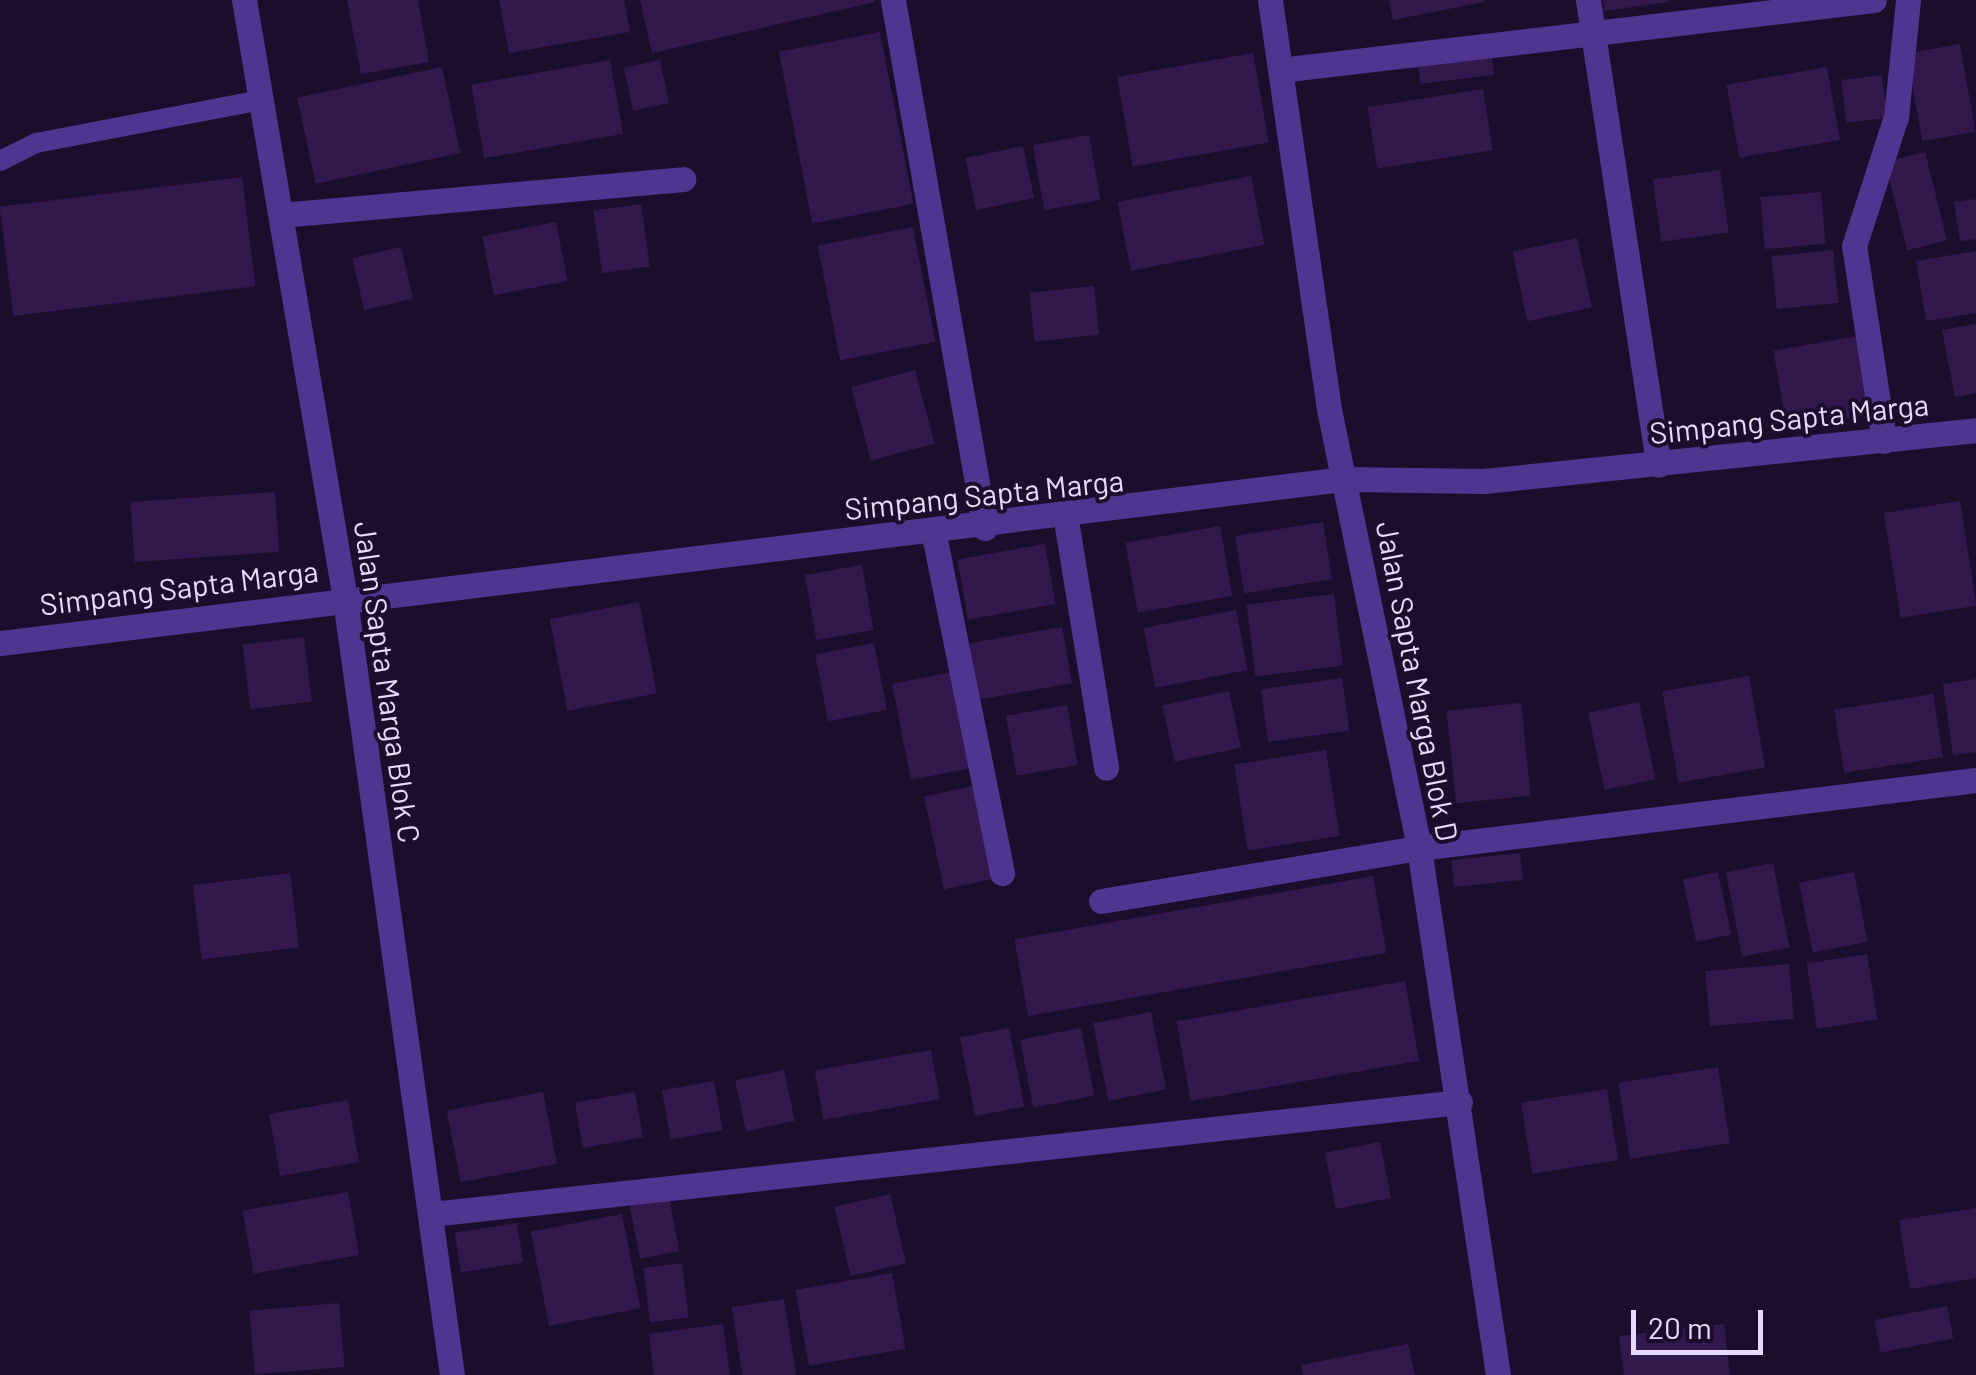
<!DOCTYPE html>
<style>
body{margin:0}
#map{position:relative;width:1976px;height:1375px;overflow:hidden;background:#1b0e2c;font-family:Barlow,sans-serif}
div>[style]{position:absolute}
.building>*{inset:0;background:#31194e;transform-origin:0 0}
.service>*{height:20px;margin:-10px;padding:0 10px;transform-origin:10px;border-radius:10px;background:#4f358f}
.minor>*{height:25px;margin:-12.5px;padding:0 12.5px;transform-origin:12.5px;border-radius:12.5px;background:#4f358f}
span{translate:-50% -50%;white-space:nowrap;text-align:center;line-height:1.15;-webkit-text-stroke:8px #1b0e2c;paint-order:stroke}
.street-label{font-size:30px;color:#e7d9ff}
.scale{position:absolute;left:1631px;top:1310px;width:132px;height:45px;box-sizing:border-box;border:5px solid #e7d9ff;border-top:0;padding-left:12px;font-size:30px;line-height:35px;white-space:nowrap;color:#e7d9ff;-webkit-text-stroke:8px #1b0e2c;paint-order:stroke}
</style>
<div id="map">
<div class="building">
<i style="clip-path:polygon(347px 0,418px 0,429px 62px,361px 74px)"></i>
<i style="clip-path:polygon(499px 0,624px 0,630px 32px,509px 53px)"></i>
<i style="clip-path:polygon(640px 0,875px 0,875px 2px,652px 53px)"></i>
<i style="clip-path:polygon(1389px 0,1484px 0,1484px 2px,1393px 20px)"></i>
<i style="clip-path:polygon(1603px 0,1668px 0,1668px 2px,1604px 11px)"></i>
<i style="left:880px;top:32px;width:175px;height:103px;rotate:79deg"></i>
<i style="left:1960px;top:44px;width:89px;height:54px;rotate:80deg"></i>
<i style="left:1491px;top:50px;width:25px;height:74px;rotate:83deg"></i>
<i style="left:1253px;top:53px;width:91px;height:138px;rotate:80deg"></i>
<i style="left:610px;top:60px;width:75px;height:141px;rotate:80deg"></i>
<i style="left:660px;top:60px;width:44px;height:37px;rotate:78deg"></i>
<i style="left:442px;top:67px;width:88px;height:148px;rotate:78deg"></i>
<i style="left:1827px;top:67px;width:74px;height:102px;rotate:80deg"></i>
<i style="left:1882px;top:75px;width:43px;height:41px;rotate:83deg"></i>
<i style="left:1483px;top:89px;width:62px;height:117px;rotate:81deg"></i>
<i style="left:1089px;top:135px;width:66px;height:57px;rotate:80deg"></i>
<i style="left:1023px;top:146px;width:53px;height:59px;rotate:78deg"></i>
<i style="left:1925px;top:152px;width:91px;height:41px;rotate:76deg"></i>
<i style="left:1720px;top:170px;width:63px;height:68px;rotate:82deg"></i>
<i style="left:1251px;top:176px;width:70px;height:136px;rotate:79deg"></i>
<i style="left:242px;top:177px;width:110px;height:244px;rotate:83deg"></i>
<i style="left:1821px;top:192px;width:52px;height:61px;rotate:85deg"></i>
<i style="clip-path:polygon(1976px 199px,1976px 239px,1960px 241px,1954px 202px)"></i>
<i style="left:641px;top:204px;width:63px;height:48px;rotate:82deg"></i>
<i style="left:556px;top:222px;width:60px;height:75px;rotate:79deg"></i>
<i style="left:913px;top:227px;width:117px;height:97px;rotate:79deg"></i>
<i style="left:1577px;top:238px;width:71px;height:66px;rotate:78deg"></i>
<i style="left:401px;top:247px;width:53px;height:50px;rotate:77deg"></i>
<i style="left:1833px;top:250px;width:53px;height:62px;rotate:84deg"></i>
<i style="clip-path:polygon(1976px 251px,1976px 313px,1926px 321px,1916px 261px)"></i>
<i style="left:1094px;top:286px;width:49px;height:65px;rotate:84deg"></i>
<i style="clip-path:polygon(1976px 324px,1976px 393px,1955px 397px,1942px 330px)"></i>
<i style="left:1858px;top:336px;width:79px;height:86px;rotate:80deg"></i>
<i style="left:915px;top:370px;width:76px;height:66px;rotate:75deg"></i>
<i style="left:275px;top:492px;width:60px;height:145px;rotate:86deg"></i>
<i style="left:1960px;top:501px;width:106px;height:77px;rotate:81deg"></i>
<i style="left:1323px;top:522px;width:58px;height:89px;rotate:81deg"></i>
<i style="left:1220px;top:526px;width:71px;height:96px;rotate:80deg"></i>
<i style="left:1045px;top:544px;width:61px;height:89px;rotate:80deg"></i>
<i style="left:862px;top:565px;width:66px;height:58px;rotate:80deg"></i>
<i style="left:1334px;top:594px;width:72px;height:88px;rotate:83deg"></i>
<i style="left:639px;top:602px;width:93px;height:91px;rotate:79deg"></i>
<i style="left:1236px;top:610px;width:61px;height:94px;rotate:79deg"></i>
<i style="left:1062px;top:627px;width:57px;height:94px;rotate:80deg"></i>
<i style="left:304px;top:637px;width:65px;height:62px;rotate:83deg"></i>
<i style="left:874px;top:643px;width:68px;height:60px;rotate:79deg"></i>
<i style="left:952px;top:672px;width:98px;height:61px;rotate:79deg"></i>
<i style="left:1749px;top:676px;width:93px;height:88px;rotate:80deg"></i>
<i style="left:1342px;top:678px;width:53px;height:82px;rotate:82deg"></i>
<i style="clip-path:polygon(1976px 679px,1976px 752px,1953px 755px,1943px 684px)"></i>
<i style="left:1229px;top:691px;width:58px;height:68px;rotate:78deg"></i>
<i style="left:1933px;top:694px;width:64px;height:100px;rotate:81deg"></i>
<i style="left:1639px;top:702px;width:79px;height:52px;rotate:78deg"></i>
<i style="left:1521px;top:703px;width:93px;height:75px;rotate:84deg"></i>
<i style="left:1067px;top:705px;width:61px;height:62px;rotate:80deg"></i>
<i style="left:1326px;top:750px;width:87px;height:93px;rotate:81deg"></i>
<i style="left:973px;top:786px;width:95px;height:50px;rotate:78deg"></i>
<i style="left:1520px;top:853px;width:27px;height:69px;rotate:84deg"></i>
<i style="left:1773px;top:863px;width:86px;height:48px;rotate:79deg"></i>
<i style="left:1718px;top:872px;width:64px;height:36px;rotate:78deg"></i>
<i style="left:1854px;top:872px;width:71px;height:56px;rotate:79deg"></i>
<i style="left:290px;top:873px;width:75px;height:98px;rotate:83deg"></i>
<i style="left:1373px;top:876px;width:78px;height:364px;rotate:80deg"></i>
<i style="left:1867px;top:954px;width:66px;height:61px;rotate:81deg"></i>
<i style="left:1789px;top:964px;width:55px;height:84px;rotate:85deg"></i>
<i style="left:1405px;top:981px;width:81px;height:232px;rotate:80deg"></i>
<i style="left:1151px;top:1012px;width:79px;height:59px;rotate:79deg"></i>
<i style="left:1009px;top:1028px;width:80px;height:50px;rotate:79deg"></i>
<i style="left:1081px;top:1028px;width:69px;height:62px;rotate:79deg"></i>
<i style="left:931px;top:1050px;width:50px;height:118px;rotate:80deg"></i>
<i style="left:1718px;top:1067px;width:77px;height:101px;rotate:81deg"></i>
<i style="left:784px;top:1070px;width:52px;height:50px;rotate:78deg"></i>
<i style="left:714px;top:1081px;width:50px;height:53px;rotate:80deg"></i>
<i style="left:1607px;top:1089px;width:72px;height:87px;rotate:81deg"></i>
<i style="left:543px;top:1092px;width:73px;height:98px;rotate:79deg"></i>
<i style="left:635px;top:1092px;width:46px;height:61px;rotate:80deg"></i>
<i style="left:348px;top:1100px;width:63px;height:80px;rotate:80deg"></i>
<i style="left:1380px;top:1142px;width:57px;height:56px;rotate:79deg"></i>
<i style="left:348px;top:1192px;width:64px;height:107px;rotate:80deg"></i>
<i style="left:890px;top:1194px;width:71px;height:57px;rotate:77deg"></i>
<i style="left:669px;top:1198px;width:54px;height:40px;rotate:79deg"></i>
<i style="clip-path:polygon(1976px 1208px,1976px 1278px,1910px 1289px,1899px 1220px)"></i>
<i style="left:622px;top:1214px;width:96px;height:93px;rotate:79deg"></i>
<i style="left:517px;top:1223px;width:40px;height:63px;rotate:81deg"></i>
<i style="left:682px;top:1263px;width:55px;height:39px;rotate:83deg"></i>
<i style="left:892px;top:1273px;width:77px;height:98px;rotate:80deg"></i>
<i style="left:784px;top:1299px;width:77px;height:53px;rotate:81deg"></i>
<i style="left:339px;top:1303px;width:64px;height:90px;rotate:85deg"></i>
<i style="left:1947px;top:1306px;width:33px;height:74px;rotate:79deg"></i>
<i style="clip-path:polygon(723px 1324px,730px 1375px,654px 1375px,649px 1334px)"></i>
<i style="clip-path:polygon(1724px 1324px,1730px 1375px,1624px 1375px,1619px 1336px)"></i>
<i style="clip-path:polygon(1408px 1344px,1415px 1375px,1303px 1375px,1301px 1365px)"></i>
</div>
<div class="service">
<i style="left:0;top:161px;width:40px;rotate:-26.6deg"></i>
<i style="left:36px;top:143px;width:229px;rotate:-10.8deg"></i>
</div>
<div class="minor">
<i style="left:244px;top:0;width:607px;rotate:80.43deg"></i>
<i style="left:345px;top:599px;width:783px;rotate:82.15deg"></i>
<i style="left:893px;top:0;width:536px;rotate:80.12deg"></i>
<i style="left:1270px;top:0;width:413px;rotate:81.8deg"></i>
<i style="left:1329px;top:409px;width:448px;rotate:78.4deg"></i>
<i style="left:1419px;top:848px;width:533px;rotate:81.47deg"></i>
<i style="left:1588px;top:0;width:470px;rotate:81.4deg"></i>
<i style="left:1280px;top:70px;width:598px;rotate:-6.72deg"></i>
<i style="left:281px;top:215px;width:404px;rotate:-5.1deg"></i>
<i style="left:1884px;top:441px;width:197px;rotate:-98.7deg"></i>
<i style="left:1854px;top:246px;width:136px;rotate:-72deg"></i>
<i style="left:1896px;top:117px;width:118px;rotate:-84.1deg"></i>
<i style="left:1066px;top:520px;width:251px;rotate:80.8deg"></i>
<i style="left:934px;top:535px;width:345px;rotate:78.6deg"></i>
<i style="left:0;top:643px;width:1354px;rotate:-6.96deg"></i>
<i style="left:1344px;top:479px;width:140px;rotate:0.8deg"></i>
<i style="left:1484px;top:481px;width:495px;rotate:-5.9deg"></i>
<i style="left:1101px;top:901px;width:322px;rotate:-9.5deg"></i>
<i style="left:1419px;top:848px;width:561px;rotate:-6.96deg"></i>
<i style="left:431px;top:1214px;width:1035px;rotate:-6.21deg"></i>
</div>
<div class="street-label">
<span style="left:1789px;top:418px;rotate:-6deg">Simpang Sapta Marga</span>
<span style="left:984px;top:494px;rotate:-6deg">Simpang Sapta Marga</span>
<span style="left:179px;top:587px;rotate:-7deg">Simpang Sapta Marga</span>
<span style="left:1418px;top:681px;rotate:79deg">Jalan Sapta Marga Blok D</span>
<span style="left:388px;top:682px;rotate:82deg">Jalan Sapta Marga Blok C</span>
</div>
<div class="scale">20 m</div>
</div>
